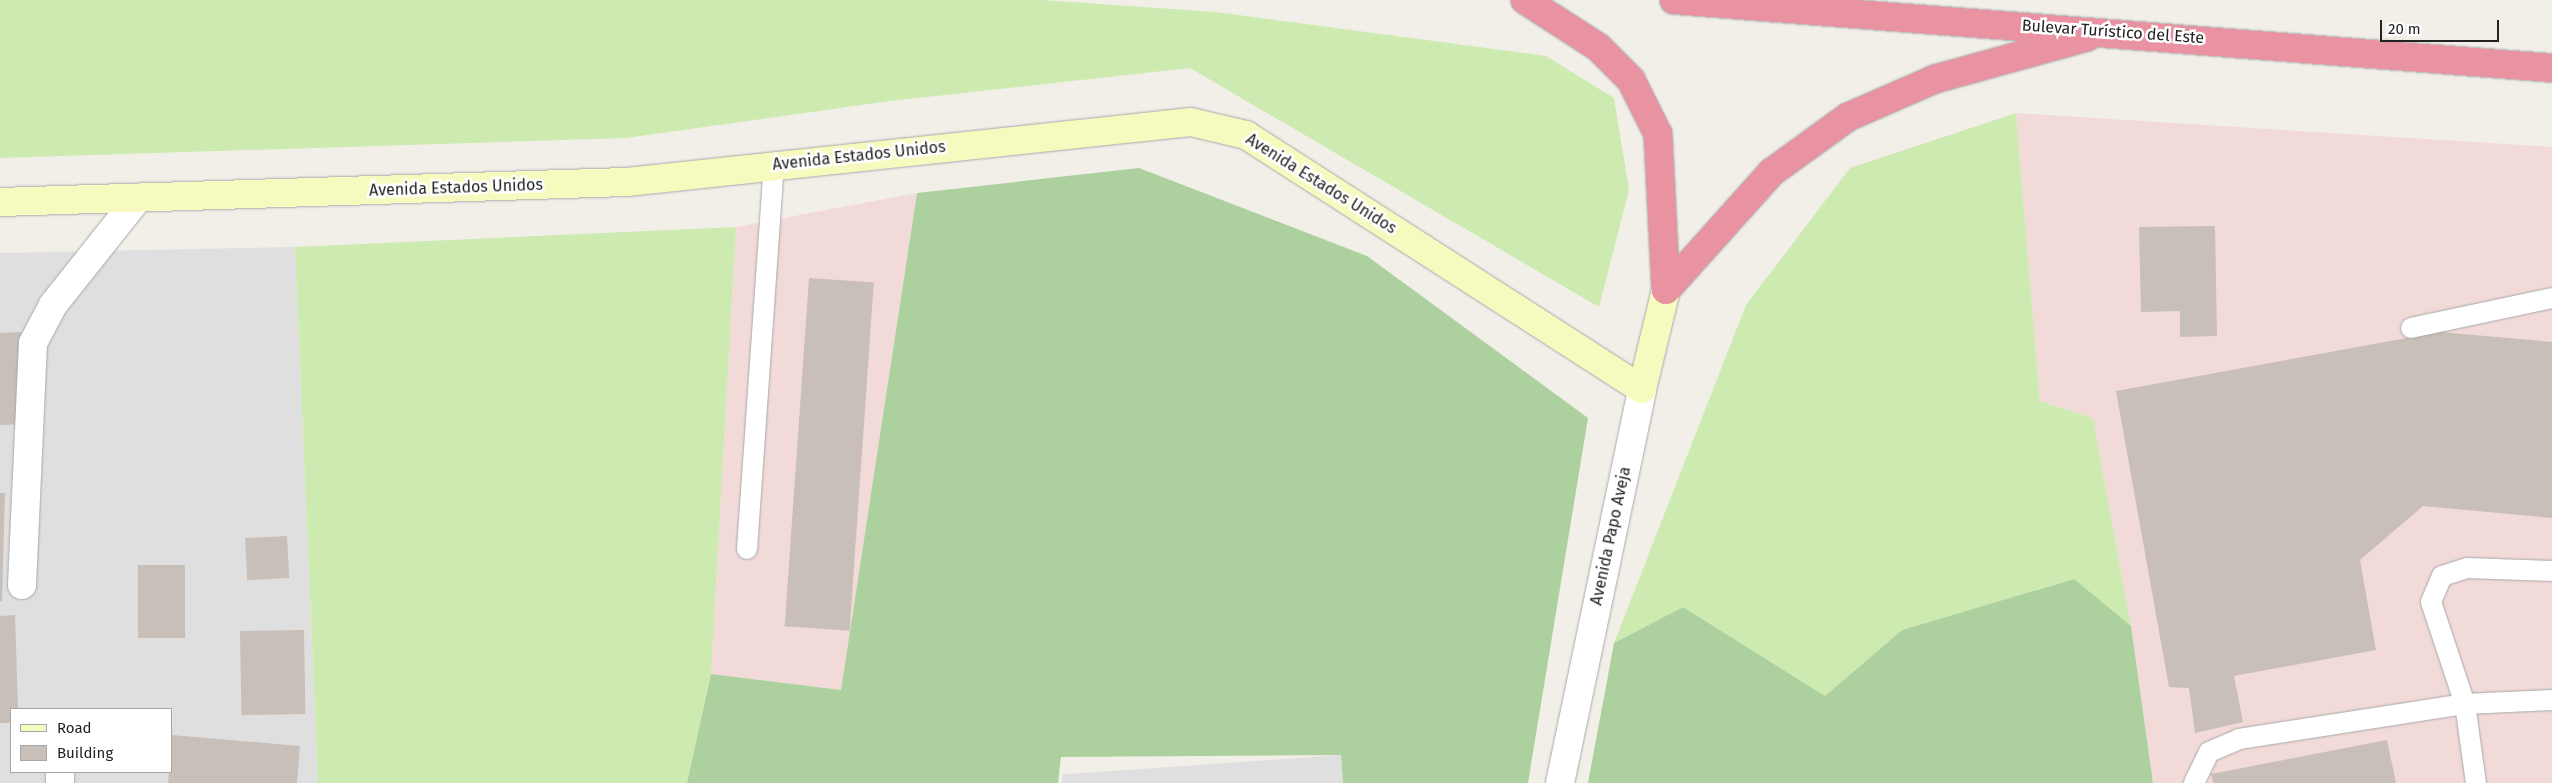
<!DOCTYPE html>
<meta charset="utf-8">
<style>
body{margin:0}
#map{position:relative;width:2552px;height:783px;overflow:hidden;background:#f2efe9;font-family:"Fira Sans",sans-serif}
div>[style]{position:absolute}
.residential>*{inset:0;background:#e0dfdf;transform-origin:0 0}
.commercial>*{inset:0;background:#f2dad9}
.grass>*{inset:0;background:#cdebb0}
.forest>*{inset:0;background:#add19e}
.building>*{inset:0;background:#c7bfb8;transform-origin:0 0}
.roads{filter:drop-shadow(0 0 1px #a9a9a9) drop-shadow(0 0 1px #a9a9a9)}
.lane>*{height:20px;margin:-10px;padding:0 10px;transform-origin:10px;border-radius:10px;background:#fff}
.street>*{height:28px;margin:-14px;padding:0 14px;transform-origin:14px;border-radius:14px;background:#fff}
.secondary>*{height:28px;margin:-14px;padding:0 14px;transform-origin:14px;border-radius:14px;background:#f7fabf}
.highway>*{height:28px;margin:-14px;padding:0 14px;transform-origin:14px;border-radius:14px;background:#e892a2}
span{translate:-50% -50%;white-space:nowrap;text-align:center;line-height:1.15;-webkit-text-stroke:5px #fff;paint-order:stroke}
.street-label{font-size:16px;color:#222}
.legend{position:absolute;left:10px;top:708px;width:162px;height:65px;box-sizing:border-box;background:#fff;border:1px solid #a7a7a7;margin:0;padding:6px 9px;list-style:none;font-size:15px;color:#222}
.legend li{display:flex;align-items:center;gap:10px;height:25px}
.legend b{width:25px;border:1px solid #a7a7a7}
.scale{position:absolute;left:2380px;top:20px;width:119px;height:22px;box-sizing:border-box;border:2px solid #222;border-top:0;padding-left:6px;font-size:15px;line-height:18px;white-space:nowrap;color:#222;-webkit-text-stroke:4px #fff;paint-order:stroke}
</style>
<div id="map">
<div class="residential">
<i style="clip-path:polygon(evenodd,295px 247px,318px 783px,0 783px,0 253px,295px 247px,11px 709px,171px 709px,171px 772px,11px 772px,11px 709px)"></i>
<i style="left:1341px;top:755px;width:28px;height:280px;rotate:86deg"></i>
</div>
<div class="commercial">
<i style="clip-path:polygon(2016px 113px,2552px 147px,2552px 783px,2153px 783px,2131px 625px,2093px 418px,2040px 401px)"></i>
<i style="clip-path:polygon(917px 193px,841px 690px,711px 674px,736px 227px)"></i>
</div>
<div class="grass">
<i style="clip-path:polygon(0 0,1042px 0,1216px 12px,1546px 56px,1614px 98px,1629px 190px,1599px 307px,1190px 68px,890px 101px,626px 138px,0 158px)"></i>
<i style="clip-path:polygon(2016px 113px,2040px 401px,2093px 418px,2131px 626px,2073px 579px,1902px 630px,1825px 696px,1683px 607px,1614px 643px,1746px 305px,1850px 168px)"></i>
<i style="clip-path:polygon(736px 227px,711px 674px,687px 783px,318px 783px,295px 247px)"></i>
</div>
<div class="forest">
<i style="clip-path:polygon(1139px 168px,1367px 256px,1588px 418px,1528px 783px,1343px 783px,1341px 755px,1061px 757px,1058px 783px,687px 783px,711px 674px,841px 690px,917px 193px)"></i>
<i style="clip-path:polygon(2074px 579px,2131px 626px,2153px 783px,1588px 783px,1614px 643px,1683px 607px,1825px 696px,1902px 630px)"></i>
</div>
<div class="building">
<i style="clip-path:polygon(2215px 226px,2217px 336px,2180px 337px,2180px 311px,2141px 312px,2139px 227px)"></i>
<i style="left:809px;top:278px;width:65px;height:349px;rotate:4deg"></i>
<i style="clip-path:polygon(21px 332px,25px 424px,0 425px,0 333px)"></i>
<i style="clip-path:polygon(2440px 332px,2552px 342px,2552px 518px,2423px 506px,2360px 560px,2376px 650px,2234px 676px,2243px 722px,2195px 733px,2189px 688px,2169px 687px,2116px 391px)"></i>
<i style="clip-path:polygon(0 493px,5px 493px,2px 601px,0 601px)"></i>
<i style="left:287px;top:536px;width:42px;height:42px;rotate:87deg"></i>
<i style="left:138px;top:565px;width:47px;height:73px"></i>
<i style="clip-path:polygon(15px 615px,18px 709px,11px 709px,11px 723px,0 723px,0 616px)"></i>
<i style="left:304px;top:630px;width:84px;height:64px;rotate:89deg"></i>
<i style="clip-path:polygon(172px 735px,300px 746px,297px 783px,168px 783px)"></i>
<i style="clip-path:polygon(2387px 740px,2396px 783px,2213px 783px,2211px 774px)"></i>
</div>
<div class="roads">
<div class="lane">
<i style="left:2411px;top:328px;width:144px;rotate:-12deg"></i>
<i style="left:747px;top:549px;width:385px;rotate:-86deg"></i>
<i style="left:2552px;top:571px;width:85px;rotate:-178deg"></i>
<i style="left:2467px;top:568px;width:26px;rotate:162deg"></i>
<i style="left:2442px;top:576px;width:28px;rotate:113deg"></i>
<i style="left:2431px;top:602px;width:108px;rotate:71.6deg"></i>
<i style="left:2465px;top:704px;width:87px;rotate:-2.6deg"></i>
<i style="left:2194px;top:783px;width:34px;rotate:-64deg"></i>
<i style="left:2209px;top:752px;width:33px;rotate:-23deg"></i>
<i style="left:2239px;top:739px;width:229px;rotate:-8.8deg"></i>
<i style="left:2465px;top:704px;width:80px;rotate:82.1deg"></i>
</div>
<div class="street">
<i style="left:22px;top:585px;width:242px;rotate:-87.4deg"></i>
<i style="left:33px;top:343px;width:43px;rotate:-62.2deg"></i>
<i style="left:53px;top:305px;width:137px;rotate:-51.5deg"></i>
<i style="left:60px;top:772px;width:11px;rotate:90deg"></i>
<i style="left:1560px;top:783px;width:402px;rotate:-78.2deg"></i>
</div>
<div class="secondary">
<i style="left:0;top:202px;width:627px;rotate:-1.83deg"></i>
<i style="left:627px;top:182px;width:567px;rotate:-6.07deg"></i>
<i style="left:1191px;top:122px;width:57px;rotate:13.3deg"></i>
<i style="left:1246px;top:135px;width:470px;rotate:32.7deg"></i>
<i style="left:1642px;top:389px;width:102px;rotate:-76.4deg"></i>
</div>
<div class="highway">
<i style="left:1525px;top:0;width:87px;rotate:32.8deg"></i>
<i style="left:1598px;top:47px;width:47px;rotate:45deg"></i>
<i style="left:1631px;top:80px;width:60px;rotate:63.4deg"></i>
<i style="left:1658px;top:134px;width:156px;rotate:87.1deg"></i>
<i style="left:1674px;top:0;width:881px;rotate:4.43deg"></i>
<i style="left:1666px;top:290px;width:159px;rotate:-48.1deg"></i>
<i style="left:1772px;top:172px;width:94px;rotate:-35.9deg"></i>
<i style="left:1848px;top:117px;width:95px;rotate:-23.6deg"></i>
<i style="left:1935px;top:79px;width:158px;rotate:-15.4deg"></i>
</div>
</div>
<div class="street-label">
<span style="left:2113px;top:32px;rotate:4deg">Bulevar Turístico del Este</span>
<span style="left:859px;top:156px;rotate:-6deg">Avenida Estados Unidos</span>
<span style="left:1321px;top:184px;rotate:32deg">Avenida Estados Unidos</span>
<span style="left:456px;top:188px;rotate:-2deg">Avenida Estados Unidos</span>
<span style="left:1611px;top:536px;rotate:-78deg">Avenida Papo Aveja</span>
</div>
<ul class="legend">
<li><b style="height:6px;background:#f7fabf"></b>Road</li>
<li><b style="height:14px;background:#c7bfb8"></b>Building</li>
</ul>
<div class="scale">20 m</div>
</div>
